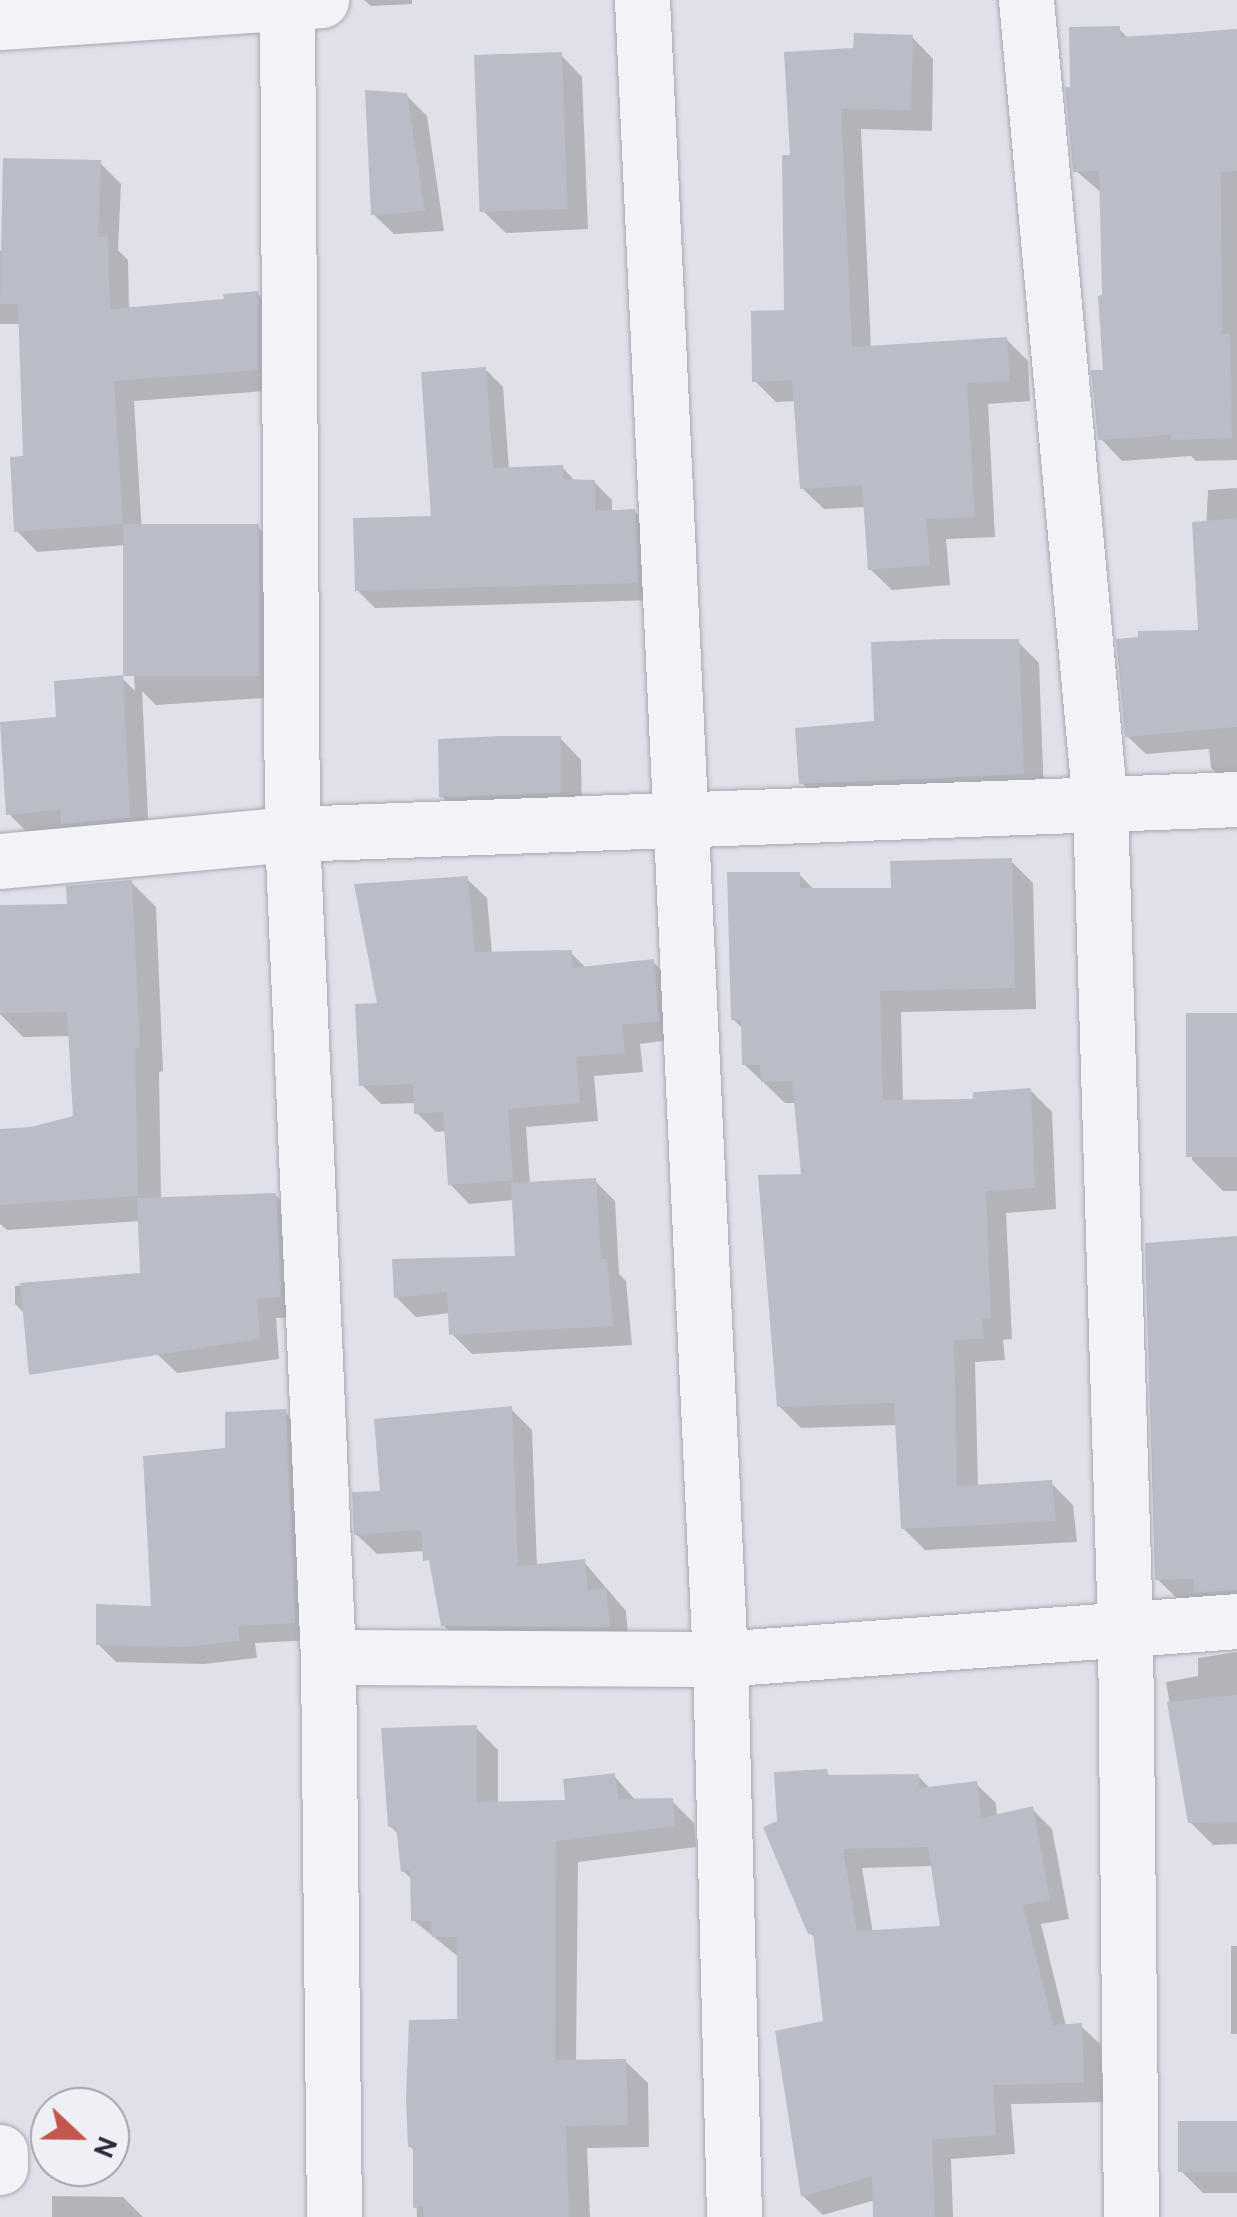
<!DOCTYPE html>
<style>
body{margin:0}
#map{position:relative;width:1237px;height:2217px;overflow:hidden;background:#e0e1e8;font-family:Cabin,sans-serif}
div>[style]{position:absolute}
.shadow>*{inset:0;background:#0003;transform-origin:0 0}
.building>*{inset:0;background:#babcc7;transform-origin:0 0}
.roads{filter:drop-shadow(0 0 2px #a6a7b2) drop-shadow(0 0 2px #a6a7b2)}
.minor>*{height:55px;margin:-27.5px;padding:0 27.5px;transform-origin:27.5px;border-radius:27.5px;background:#f2f3f6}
span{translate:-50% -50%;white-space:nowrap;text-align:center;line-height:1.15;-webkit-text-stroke:9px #eff0f5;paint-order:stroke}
.north{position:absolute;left:30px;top:2087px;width:100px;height:100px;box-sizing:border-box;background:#eff0f5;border:2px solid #a0a2ac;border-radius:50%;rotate:112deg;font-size:28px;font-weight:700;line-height:40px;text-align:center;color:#2a2c3e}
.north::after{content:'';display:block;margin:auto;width:35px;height:45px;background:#c4574d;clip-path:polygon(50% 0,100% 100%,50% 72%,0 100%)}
</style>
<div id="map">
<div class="shadow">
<i style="clip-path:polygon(364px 0,412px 0,412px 4px,371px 6px)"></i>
<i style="clip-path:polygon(1119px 29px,1128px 38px,1237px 29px,1237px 460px,1196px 461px,1191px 456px,1122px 461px,1100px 438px,1106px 372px,1102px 193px,1076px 171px)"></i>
<i style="clip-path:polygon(912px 37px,933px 59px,932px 131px,861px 129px,871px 348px,1006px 339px,1028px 361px,1030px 401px,988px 404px,995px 537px,946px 539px,950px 585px,892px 590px,870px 569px,866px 507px,824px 509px,802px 488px,796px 401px,776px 402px,755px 381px,787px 313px,792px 158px,856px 51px)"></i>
<i style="clip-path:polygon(561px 55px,582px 77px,588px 229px,506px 233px,484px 212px)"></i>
<i style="clip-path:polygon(406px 95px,427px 116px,444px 231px,394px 234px,373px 214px)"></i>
<i style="clip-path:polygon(100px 163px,121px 184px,118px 250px,128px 260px,129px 309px,226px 301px,257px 293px,277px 314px,278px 390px,134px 401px,142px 534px,258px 527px,279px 548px,280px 697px,156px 705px,142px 691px,149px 837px,29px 834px,8px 813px,59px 719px,122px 678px,135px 691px,126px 545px,37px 552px,17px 531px,26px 458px,21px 324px,0 324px,0 251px,49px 247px)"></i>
<i style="clip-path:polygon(485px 369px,503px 387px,509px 470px,562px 467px,576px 482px,594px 482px,612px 500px,612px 512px,634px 511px,652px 529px,655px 600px,375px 608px,357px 590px,433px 518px)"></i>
<i style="clip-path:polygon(1237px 488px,1237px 787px,1230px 786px,1211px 768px,1209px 749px,1146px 754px,1127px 736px,1201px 632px,1208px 490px)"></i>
<i style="clip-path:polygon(1018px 642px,1039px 663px,1044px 794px,823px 804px,802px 783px,877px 724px)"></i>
<i style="clip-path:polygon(560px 738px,581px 760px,582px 813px,463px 818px,442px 796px)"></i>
<i style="clip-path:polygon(1011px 861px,1033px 883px,1036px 1009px,901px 1012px,903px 1103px,976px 1101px,1030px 1090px,1052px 1112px,1056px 1209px,1006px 1213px,1012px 1339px,1003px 1340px,1005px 1360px,975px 1362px,978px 1487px,1051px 1483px,1073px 1505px,1077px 1542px,925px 1550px,903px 1528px,898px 1425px,801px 1428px,779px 1406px,804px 1176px,797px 1103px,785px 1103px,744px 1064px,743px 1029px,733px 1019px,799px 874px,815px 891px,893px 890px)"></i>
<i style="clip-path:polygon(467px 879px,487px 898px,492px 954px,571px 953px,587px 969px,653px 962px,672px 981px,677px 1039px,640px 1044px,643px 1072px,594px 1076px,598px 1121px,526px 1127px,530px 1185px,595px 1181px,615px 1201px,619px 1274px,626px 1281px,632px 1345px,472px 1354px,452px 1334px,451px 1313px,416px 1317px,396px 1297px,517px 1259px,514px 1200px,469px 1204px,450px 1184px,447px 1131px,436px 1132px,417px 1113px,417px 1103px,381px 1104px,362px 1085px,380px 1005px)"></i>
<i style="clip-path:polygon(132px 883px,156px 907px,163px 1071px,159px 1072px,161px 1200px,275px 1195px,296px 1216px,301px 1317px,276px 1318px,279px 1359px,177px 1373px,156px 1353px,36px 1325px,15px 1304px,15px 1286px,143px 1275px,140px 1221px,7px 1230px,0 1224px,0 1131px,31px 1130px,76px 1118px,71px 1036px,23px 1037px,0 1014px,0 908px,70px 906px)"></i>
<i style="clip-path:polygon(1237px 1016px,1237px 1191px,1223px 1191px,1192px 1160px,1188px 1018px)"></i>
<i style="clip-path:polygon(1237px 1238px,1237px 1614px,1180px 1601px,1157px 1579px)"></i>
<i style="clip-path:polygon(511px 1409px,532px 1430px,537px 1567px,584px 1562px,626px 1611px,629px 1647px,464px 1646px,443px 1625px,433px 1567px,425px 1551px,377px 1554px,356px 1534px,382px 1493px)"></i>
<i style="clip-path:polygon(285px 1412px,303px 1429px,312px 1640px,255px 1643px,257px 1658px,204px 1664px,116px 1662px,98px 1644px,154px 1608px,228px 1451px)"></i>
<i style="clip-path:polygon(1237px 1652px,1237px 1844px,1213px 1845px,1190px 1822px,1166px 1682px,1198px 1676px,1198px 1658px)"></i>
<i style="clip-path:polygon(476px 1728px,498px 1750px,498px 1804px,568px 1803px,614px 1776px,636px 1801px,672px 1801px,694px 1823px,696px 1847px,578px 1862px,576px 2062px,625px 2061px,648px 2083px,649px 2147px,587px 2148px,590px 2217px,417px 2217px,415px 2152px,410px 2146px,460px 2021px,460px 1958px,413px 1920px,413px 1880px,403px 1871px,400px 1836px,390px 1826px)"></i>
<i style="clip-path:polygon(evenodd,826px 1771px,832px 1778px,918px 1776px,931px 1789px,976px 1784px,996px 1803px,997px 1817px,1032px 1809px,1052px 1829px,1069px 1919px,1041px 1924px,1066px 2026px,1081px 2026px,1101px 2045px,1103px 2102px,1011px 2104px,1015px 2154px,951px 2159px,953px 2217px,876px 2217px,875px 2200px,823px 2215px,803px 2196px,826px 2023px,816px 1939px,810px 1933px,780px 1823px,826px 1771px,933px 1866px,943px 1928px,873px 1933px,862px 1868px,933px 1866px)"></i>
<i style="left:1231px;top:1946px;width:6px;height:88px"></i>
<i style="clip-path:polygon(1237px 2123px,1237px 2193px,1203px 2193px,1180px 2170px)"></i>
<i style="clip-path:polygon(52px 2196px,123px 2197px,143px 2217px,52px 2217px)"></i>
</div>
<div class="building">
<i style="clip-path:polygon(1120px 26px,1120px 37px,1237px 30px,1237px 171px,1221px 172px,1221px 177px,1222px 334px,1230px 334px,1232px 438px,1171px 440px,1171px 435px,1098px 440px,1091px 370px,1103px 370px,1098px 296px,1102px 295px,1099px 171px,1073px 172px,1065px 87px,1070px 87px,1069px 27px)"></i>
<i style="clip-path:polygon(854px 33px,913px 35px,911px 110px,841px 109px,852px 347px,1007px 337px,1010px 381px,967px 383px,975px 517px,926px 519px,930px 565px,868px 570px,862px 485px,800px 489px,792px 380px,752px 382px,751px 311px,784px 310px,782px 155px,790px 155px,784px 52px,853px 48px)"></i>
<i style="left:562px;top:52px;width:157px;height:88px;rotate:88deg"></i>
<i style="clip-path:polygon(365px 90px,407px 93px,425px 211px,371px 215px)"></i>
<i style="clip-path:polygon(3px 158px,101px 160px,98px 237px,108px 236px,110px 309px,224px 299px,223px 294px,258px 291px,258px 370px,114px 381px,123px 524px,14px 532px,10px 457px,23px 456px,18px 304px,0 304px)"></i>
<i style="clip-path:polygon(486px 367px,493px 468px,563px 465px,563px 479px,595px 480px,595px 511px,635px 509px,638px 583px,355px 591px,353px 518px,431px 516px,421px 372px)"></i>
<i style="clip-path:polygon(1237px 518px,1237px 727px,1125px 737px,1116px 639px,1138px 637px,1138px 631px,1198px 630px,1192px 522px)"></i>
<i style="left:259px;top:524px;width:152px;height:136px;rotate:90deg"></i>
<i style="clip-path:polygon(945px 639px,1019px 639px,1024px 774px,799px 784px,795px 728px,874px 721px,871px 642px)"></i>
<i style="clip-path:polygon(123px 675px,130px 818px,61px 824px,60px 810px,6px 815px,0 722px,56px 717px,54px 681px)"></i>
<i style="clip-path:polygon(500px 736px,561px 736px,561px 793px,439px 797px,438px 739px)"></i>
<i style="clip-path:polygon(1012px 858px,1015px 988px,880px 991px,883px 1100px,973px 1099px,973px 1092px,1031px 1088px,1035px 1188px,986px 1191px,991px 1318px,982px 1319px,984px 1339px,954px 1340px,957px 1486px,1052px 1480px,1056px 1521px,901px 1529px,894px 1403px,777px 1407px,758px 1175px,801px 1174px,792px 1081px,761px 1082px,760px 1065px,742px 1065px,741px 1020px,731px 1020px,727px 872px,800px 872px,800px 888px,891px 888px,890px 861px)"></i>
<i style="clip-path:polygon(468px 876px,475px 952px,572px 950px,572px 968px,654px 959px,659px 1021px,622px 1025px,625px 1053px,576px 1057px,580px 1103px,508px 1109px,513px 1180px,448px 1185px,443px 1112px,414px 1114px,413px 1084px,359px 1086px,355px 1004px,377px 1003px,354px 884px)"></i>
<i style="clip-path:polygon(132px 880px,140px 1048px,135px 1048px,138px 1196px,0 1205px,0 1129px,31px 1127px,73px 1116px,67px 1012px,0 1013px,0 905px,67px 904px,66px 886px)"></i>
<i style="left:1237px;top:1013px;width:144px;height:51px;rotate:90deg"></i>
<i style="clip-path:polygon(596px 1178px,601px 1259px,607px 1259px,613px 1326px,449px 1335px,447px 1292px,394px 1298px,392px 1259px,515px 1256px,511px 1183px)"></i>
<i style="clip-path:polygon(276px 1193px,281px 1297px,257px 1299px,260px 1339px,29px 1375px,20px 1283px,140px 1273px,137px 1198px)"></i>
<i style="clip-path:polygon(1237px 1236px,1237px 1590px,1194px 1593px,1194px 1579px,1155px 1580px,1145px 1243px)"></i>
<i style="clip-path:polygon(512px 1406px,518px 1566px,585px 1559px,588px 1590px,606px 1588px,610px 1627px,441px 1626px,429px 1560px,423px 1561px,421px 1530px,354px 1535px,352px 1492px,380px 1491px,374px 1419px)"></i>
<i style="clip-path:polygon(286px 1409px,295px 1623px,238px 1626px,240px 1641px,185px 1647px,96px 1645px,96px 1604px,151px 1606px,143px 1456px,225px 1448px,225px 1412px)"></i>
<i style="clip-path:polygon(1237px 1695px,1237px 1822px,1188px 1823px,1167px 1702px)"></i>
<i style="clip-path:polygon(477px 1725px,477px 1802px,565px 1800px,563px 1779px,615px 1773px,618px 1799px,673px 1798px,675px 1826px,556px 1841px,555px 2060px,626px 2059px,628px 2125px,566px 2126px,569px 2217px,424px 2217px,423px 2207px,413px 2208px,413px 2147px,408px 2147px,406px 2100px,409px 2020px,457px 2019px,457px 1937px,432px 1937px,431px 1921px,411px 1921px,410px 1871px,401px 1872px,396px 1826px,388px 1827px,381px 1728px)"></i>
<i style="clip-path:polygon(evenodd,827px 1769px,828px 1775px,919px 1774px,919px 1788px,977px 1781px,981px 1818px,1033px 1806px,1050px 1900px,1023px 1905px,1053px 2025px,1082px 2023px,1084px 2083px,993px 2085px,996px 2135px,932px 2140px,935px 2217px,873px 2217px,872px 2176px,801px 2197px,775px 2031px,823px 2021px,813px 1933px,808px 1934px,763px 1827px,777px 1821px,774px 1772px,827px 1769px,928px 1847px,940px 1926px,857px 1931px,843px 1849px,928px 1847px)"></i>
<i style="left:1178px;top:2121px;width:59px;height:51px"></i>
</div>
<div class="roads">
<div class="minor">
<i style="left:287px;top:0;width:834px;rotate:89.66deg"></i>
<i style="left:292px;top:834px;width:824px;rotate:87.5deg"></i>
<i style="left:328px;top:1657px;width:560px;rotate:89.39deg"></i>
<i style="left:642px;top:0;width:1661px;rotate:87.31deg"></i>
<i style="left:720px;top:1659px;width:558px;rotate:88.56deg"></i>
<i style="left:1026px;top:0;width:809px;rotate:84.75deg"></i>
<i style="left:1100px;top:806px;width:821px;rotate:88.26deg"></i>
<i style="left:1125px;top:1627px;width:590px;rotate:89.42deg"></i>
<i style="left:0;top:22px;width:322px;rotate:-3.9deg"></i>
<i style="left:0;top:861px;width:293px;rotate:-5.3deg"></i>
<i style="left:292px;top:834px;width:946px;rotate:-2.12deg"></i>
<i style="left:328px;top:1657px;width:392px;rotate:0.3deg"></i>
<i style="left:720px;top:1659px;width:518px;rotate:-4.2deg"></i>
<i style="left:0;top:2152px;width:15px;rotate:90deg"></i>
</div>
</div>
<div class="north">N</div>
</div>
